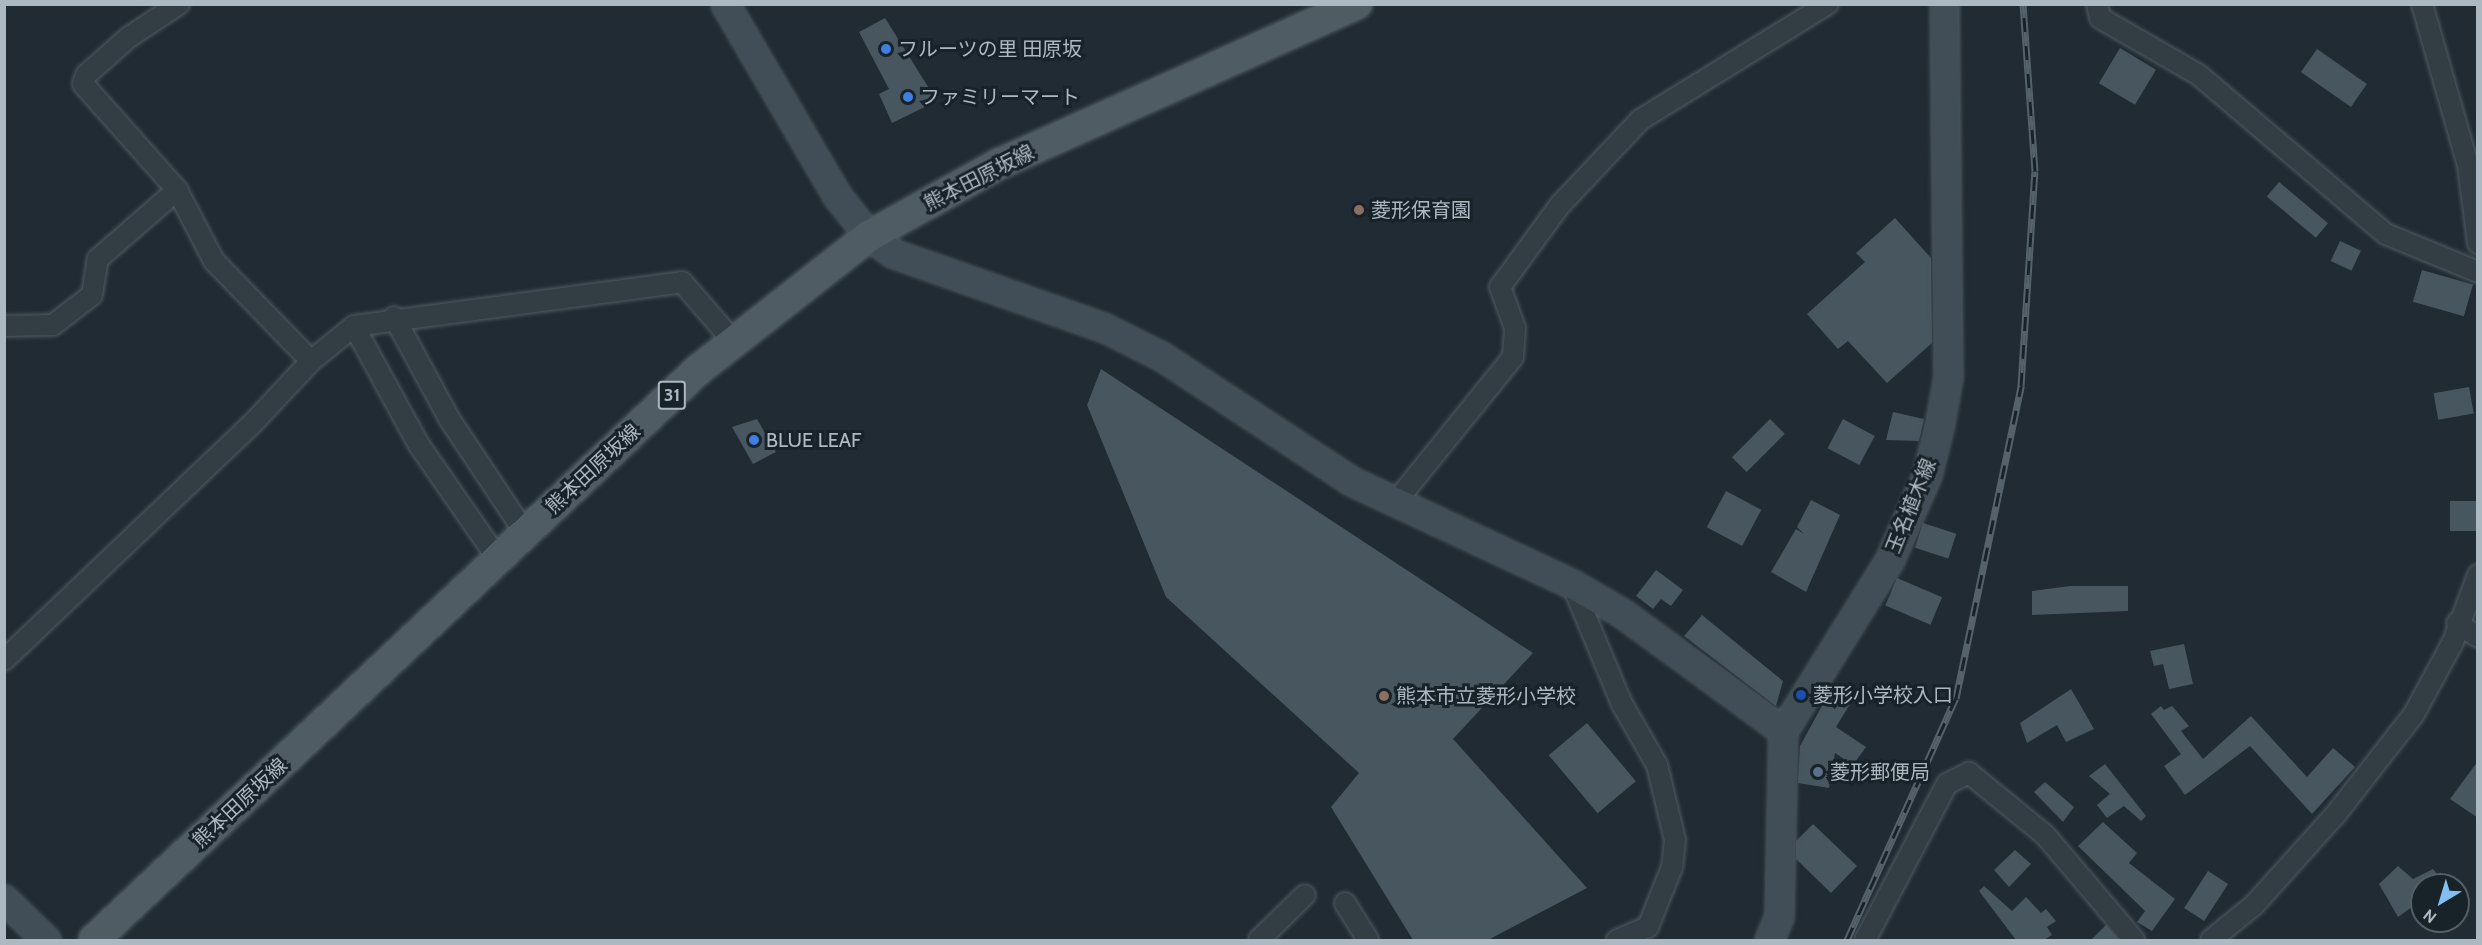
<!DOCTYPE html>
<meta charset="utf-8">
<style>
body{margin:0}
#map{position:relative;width:2482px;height:945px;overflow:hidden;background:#202b33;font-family:Cabin,"Noto Sans JP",sans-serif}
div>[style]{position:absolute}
.building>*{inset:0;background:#485660;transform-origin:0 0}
.roads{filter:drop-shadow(0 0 2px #505b63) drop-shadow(0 0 2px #505b63)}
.street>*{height:20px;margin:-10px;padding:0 10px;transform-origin:10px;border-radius:10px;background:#333d44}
.secondary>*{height:27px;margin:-13.5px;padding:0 13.5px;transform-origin:13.5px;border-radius:13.5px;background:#414d57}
.primary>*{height:30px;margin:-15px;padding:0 15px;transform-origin:15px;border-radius:15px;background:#505c64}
.rail>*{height:7px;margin-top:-3.5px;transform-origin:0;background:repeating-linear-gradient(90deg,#182229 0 14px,#55626b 0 28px);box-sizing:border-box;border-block:2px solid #55626b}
.dots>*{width:16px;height:16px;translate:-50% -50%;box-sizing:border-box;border:3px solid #182229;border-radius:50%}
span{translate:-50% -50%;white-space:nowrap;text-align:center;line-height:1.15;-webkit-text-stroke:6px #182229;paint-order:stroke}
.shield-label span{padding:2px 4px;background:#182229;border:2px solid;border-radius:4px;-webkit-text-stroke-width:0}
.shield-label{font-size:18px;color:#acb8c2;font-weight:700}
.poi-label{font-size:20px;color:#acb8c2}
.left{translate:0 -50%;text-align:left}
.street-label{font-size:20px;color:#acb8c2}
.frame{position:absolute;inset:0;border:6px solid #acb8c2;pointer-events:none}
.north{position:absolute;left:2410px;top:873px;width:60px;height:60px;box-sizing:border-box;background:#182229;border:2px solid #535e66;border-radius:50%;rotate:218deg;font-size:16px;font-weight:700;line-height:24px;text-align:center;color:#acb8c2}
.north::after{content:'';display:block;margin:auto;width:21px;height:27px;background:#82bff1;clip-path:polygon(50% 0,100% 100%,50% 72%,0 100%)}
</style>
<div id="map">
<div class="building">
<i style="clip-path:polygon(885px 18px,937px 101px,892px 123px,879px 94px,889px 89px,859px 32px)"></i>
<i style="left:2120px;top:48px;width:42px;height:41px;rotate:31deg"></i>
<i style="left:2317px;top:49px;width:61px;height:28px;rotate:35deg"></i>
<i style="left:2279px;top:182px;width:64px;height:19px;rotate:40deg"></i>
<i style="clip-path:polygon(1895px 218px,1931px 258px,1932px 343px,1887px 383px,1848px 341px,1838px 349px,1807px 314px,1865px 262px,1856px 253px)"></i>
<i style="left:2340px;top:241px;width:23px;height:22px;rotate:25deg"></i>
<i style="left:2422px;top:270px;width:53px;height:33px;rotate:16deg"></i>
<i style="clip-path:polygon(1101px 369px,1533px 653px,1453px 739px,1587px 888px,1488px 940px,1413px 940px,1331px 807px,1359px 773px,1166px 597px,1087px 405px)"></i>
<i style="left:2469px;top:387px;width:27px;height:36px;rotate:80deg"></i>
<i style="clip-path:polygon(1893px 412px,1924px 419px,1919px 441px,1886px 440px)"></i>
<i style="clip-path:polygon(757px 419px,776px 452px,753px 464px,732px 427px)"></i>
<i style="left:1770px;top:419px;width:21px;height:54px;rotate:45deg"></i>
<i style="left:1843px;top:419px;width:36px;height:33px;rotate:28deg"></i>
<i style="left:1726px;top:491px;width:40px;height:41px;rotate:28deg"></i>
<i style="clip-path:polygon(1811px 500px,1840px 515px,1806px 592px,1771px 572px,1796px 529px,1804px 534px,1797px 527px)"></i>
<i style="left:2478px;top:501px;width:30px;height:28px;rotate:90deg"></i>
<i style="left:1923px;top:523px;width:35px;height:26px;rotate:18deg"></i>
<i style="clip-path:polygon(1656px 570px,1683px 590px,1671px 606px,1661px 599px,1653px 609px,1636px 596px)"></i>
<i style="left:1897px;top:578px;width:49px;height:30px;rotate:23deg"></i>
<i style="clip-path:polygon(2070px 586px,2128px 586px,2128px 611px,2032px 615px,2032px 591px)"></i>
<i style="clip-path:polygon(1702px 615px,1783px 681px,1776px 706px,1684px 636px)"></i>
<i style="clip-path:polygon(2184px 644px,2193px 684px,2169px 689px,2163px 664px,2154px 666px,2150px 651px)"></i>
<i style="clip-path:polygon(2071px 689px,2094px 729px,2066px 742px,2057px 725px,2027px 743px,2020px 723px)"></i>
<i style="clip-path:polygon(1830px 691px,1850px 704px,1836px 727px,1866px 747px,1853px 765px,1835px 753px,1829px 788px,1798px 783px,1800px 746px)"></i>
<i style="clip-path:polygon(2161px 706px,2164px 710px,2172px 706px,2189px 726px,2181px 731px,2203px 759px,2251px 716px,2307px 777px,2333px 748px,2355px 767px,2312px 814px,2250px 746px,2185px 795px,2164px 766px,2181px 754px,2151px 714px)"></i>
<i style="left:1587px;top:723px;width:76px;height:50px;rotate:50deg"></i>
<i style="clip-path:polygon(2478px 761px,2478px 818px,2450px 799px)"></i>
<i style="clip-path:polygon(2105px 764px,2146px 816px,2141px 821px,2124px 806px,2107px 818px,2097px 805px,2110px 794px,2089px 776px)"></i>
<i style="clip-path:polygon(2045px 782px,2074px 807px,2063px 822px,2034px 792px)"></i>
<i style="clip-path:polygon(2103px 822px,2137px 853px,2129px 863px,2175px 899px,2152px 931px,2137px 922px,2145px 911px,2078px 846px)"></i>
<i style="clip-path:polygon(1813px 824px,1857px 866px,1831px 893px,1796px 859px,1796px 841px)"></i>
<i style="clip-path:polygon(2015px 850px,2031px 864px,2009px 887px,1994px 870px)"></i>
<i style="clip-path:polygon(2398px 866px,2413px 879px,2433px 869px,2445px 885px,2422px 885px,2422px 900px,2398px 917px,2379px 884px)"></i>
<i style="left:2208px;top:871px;width:24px;height:44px;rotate:33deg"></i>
<i style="clip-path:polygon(1984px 886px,2012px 911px,2026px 897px,2041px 913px,2046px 909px,2056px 921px,2047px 927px,2052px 935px,2044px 940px,2016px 940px,1979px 891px)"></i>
<i style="clip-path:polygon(2106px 925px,2119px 940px,2091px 940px)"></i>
</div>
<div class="roads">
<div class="street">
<i style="left:179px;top:4px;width:60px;rotate:146.6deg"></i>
<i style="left:129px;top:37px;width:57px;rotate:138.5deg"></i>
<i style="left:86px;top:75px;width:9px;rotate:108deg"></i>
<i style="left:83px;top:84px;width:142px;rotate:48.4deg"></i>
<i style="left:177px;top:190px;width:80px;rotate:62.5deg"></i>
<i style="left:214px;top:261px;width:139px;rotate:45.9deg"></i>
<i style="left:2097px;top:4px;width:14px;rotate:78deg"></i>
<i style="left:2100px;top:18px;width:114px;rotate:29.9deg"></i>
<i style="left:2199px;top:75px;width:245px;rotate:40.4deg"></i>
<i style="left:2386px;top:234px;width:100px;rotate:22.4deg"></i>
<i style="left:2422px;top:4px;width:167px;rotate:74.1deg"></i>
<i style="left:2468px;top:165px;width:79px;rotate:82.7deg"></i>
<i style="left:394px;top:317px;width:117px;rotate:61.5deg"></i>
<i style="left:450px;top:420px;width:136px;rotate:56.4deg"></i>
<i style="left:4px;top:326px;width:49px;rotate:-1.2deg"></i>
<i style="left:53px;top:325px;width:49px;rotate:-37.6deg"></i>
<i style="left:92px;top:295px;width:36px;rotate:-81deg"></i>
<i style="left:98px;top:259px;width:105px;rotate:-41.1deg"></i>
<i style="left:354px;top:326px;width:136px;rotate:61.4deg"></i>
<i style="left:419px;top:445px;width:139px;rotate:55.3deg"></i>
<i style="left:1394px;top:504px;width:189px;rotate:-51deg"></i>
<i style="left:1513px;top:357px;width:29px;rotate:-86deg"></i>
<i style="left:1515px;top:328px;width:44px;rotate:-110.1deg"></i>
<i style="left:1500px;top:287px;width:102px;rotate:-53.8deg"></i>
<i style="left:1560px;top:205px;width:117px;rotate:-46.7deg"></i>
<i style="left:1640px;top:120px;width:221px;rotate:-31.7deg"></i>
<i style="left:1572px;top:584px;width:130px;rotate:67.4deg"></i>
<i style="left:1622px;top:704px;width:70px;rotate:60.2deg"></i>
<i style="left:1657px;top:765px;width:77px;rotate:76.5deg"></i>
<i style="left:1675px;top:840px;width:27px;rotate:96deg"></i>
<i style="left:1672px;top:867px;width:65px;rotate:111.8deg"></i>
<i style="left:1648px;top:927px;width:34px;rotate:157deg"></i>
<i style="left:2457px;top:623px;width:25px;rotate:34deg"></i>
<i style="left:4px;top:660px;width:345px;rotate:-43.6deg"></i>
<i style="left:254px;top:422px;width:83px;rotate:-46.9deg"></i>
<i style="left:311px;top:361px;width:55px;rotate:-39.1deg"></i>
<i style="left:354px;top:326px;width:331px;rotate:-7.6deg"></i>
<i style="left:682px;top:282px;width:79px;rotate:49.1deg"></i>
<i style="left:1345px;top:903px;width:44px;rotate:58.1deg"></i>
<i style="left:1259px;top:940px;width:64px;rotate:-44.4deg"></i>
<i style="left:1865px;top:940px;width:176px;rotate:-62.3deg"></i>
<i style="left:1947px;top:784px;width:25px;rotate:-27deg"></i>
<i style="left:1969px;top:773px;width:98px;rotate:39.2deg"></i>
<i style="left:2045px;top:835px;width:138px;rotate:49.7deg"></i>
<i style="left:2211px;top:940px;width:55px;rotate:-39.1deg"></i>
<i style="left:2254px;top:905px;width:122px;rotate:-48deg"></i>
<i style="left:2336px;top:814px;width:127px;rotate:-52deg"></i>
<i style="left:2414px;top:714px;width:82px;rotate:-61.6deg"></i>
<i style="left:2453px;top:642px;width:72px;rotate:-69.5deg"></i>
</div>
<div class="secondary">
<i style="left:725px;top:4px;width:224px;rotate:59.7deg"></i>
<i style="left:838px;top:197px;width:50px;rotate:51.5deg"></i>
<i style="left:869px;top:236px;width:29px;rotate:36deg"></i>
<i style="left:892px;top:253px;width:226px;rotate:19.4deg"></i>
<i style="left:1105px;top:328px;width:63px;rotate:26.6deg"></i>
<i style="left:1161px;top:356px;width:227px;rotate:33.3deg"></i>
<i style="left:1351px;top:481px;width:244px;rotate:25deg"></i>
<i style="left:1572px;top:584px;width:58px;rotate:30.1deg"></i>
<i style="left:1622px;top:613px;width:200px;rotate:36.2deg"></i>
<i style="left:4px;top:899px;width:59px;rotate:44.3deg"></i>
<i style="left:1769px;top:940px;width:25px;rotate:-67deg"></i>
<i style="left:1779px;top:917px;width:186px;rotate:-88.8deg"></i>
<i style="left:1783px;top:731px;width:200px;rotate:-58.1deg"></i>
<i style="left:1889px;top:561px;width:94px;rotate:-66.2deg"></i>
<i style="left:1927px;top:475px;width:49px;rotate:-76deg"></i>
<i style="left:1939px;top:427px;width:51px;rotate:-79.8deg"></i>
<i style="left:1948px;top:377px;width:373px;rotate:-90.6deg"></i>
</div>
<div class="primary">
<i style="left:94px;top:940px;width:830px;rotate:-43.34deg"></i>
<i style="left:698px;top:370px;width:217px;rotate:-38.1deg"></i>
<i style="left:869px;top:236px;width:149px;rotate:-29deg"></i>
<i style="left:999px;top:164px;width:392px;rotate:-24.1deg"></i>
</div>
</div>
<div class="rail">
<i style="left:1847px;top:940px;width:265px;rotate:-65.8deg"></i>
<i style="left:1956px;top:698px;width:319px;rotate:-78.2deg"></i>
<i style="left:2021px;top:386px;width:215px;rotate:-86.3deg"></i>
<i style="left:2035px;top:171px;width:167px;rotate:-94.1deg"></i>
</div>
<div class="dots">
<i style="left:886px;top:49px;background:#3f7fe0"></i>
<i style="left:908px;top:97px;background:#3f7fe0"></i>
<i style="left:1359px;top:210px;background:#8d6e63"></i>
<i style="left:754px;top:440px;background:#3f7fe0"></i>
<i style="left:1801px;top:695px;background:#1a4fb4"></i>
<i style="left:1384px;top:696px;background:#8d6e63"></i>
<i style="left:1818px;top:772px;background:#5c6f8a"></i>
</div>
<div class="shield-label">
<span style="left:672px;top:395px">31</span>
</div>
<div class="poi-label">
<span class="left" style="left:898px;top:49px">フルーツの里 田原坂</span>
<span class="left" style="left:920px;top:97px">ファミリーマート</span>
<span class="left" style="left:1371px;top:210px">菱形保育園</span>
<span class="left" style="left:766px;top:440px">BLUE LEAF</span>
<span class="left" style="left:1813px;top:695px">菱形小学校入口</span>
<span class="left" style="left:1396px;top:696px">熊本市立菱形小学校</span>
<span class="left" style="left:1830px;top:772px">菱形郵便局</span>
</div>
<div class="street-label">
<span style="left:979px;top:178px;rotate:-27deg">熊本田原坂線</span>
<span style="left:593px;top:469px;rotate:-43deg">熊本田原坂線</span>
<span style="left:1911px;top:506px;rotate:-68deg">玉名植木線</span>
<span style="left:240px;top:803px;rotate:-43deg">熊本田原坂線</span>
</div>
<div class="frame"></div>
<div class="north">N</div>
</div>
